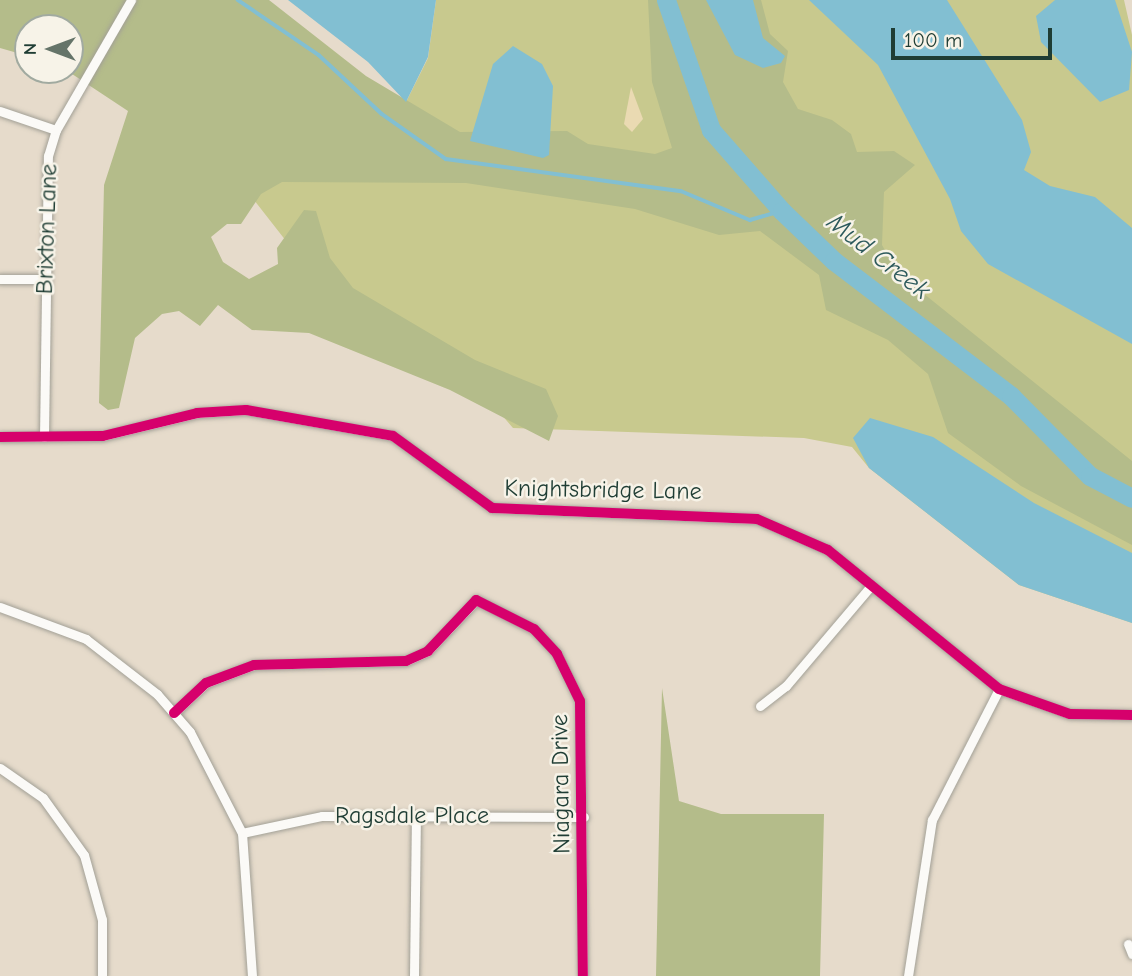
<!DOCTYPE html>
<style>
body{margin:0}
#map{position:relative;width:1132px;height:976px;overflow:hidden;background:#e6dbcb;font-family:"Comic Neue",sans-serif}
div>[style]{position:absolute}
.green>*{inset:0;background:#c8c98e}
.forest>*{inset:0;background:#b4bc8a}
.sand>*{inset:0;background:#eadab2}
.water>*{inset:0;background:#82bfd2}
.stream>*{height:3.5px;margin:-1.75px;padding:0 1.75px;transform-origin:1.75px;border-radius:1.75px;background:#82bfd2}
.river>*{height:19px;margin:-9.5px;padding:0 9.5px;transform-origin:9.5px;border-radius:9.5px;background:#82bfd2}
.roads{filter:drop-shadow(0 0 2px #a2a096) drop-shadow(0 0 2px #a2a096)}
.minor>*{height:9px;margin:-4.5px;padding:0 4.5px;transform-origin:4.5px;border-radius:4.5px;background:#fbfaf7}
.cycleway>*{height:10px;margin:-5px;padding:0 5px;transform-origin:5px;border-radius:5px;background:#d6006c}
span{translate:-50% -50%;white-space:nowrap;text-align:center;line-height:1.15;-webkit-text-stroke:5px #f7f3e8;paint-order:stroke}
.street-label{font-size:24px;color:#1f3d34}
.water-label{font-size:26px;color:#2d5a5c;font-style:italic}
.north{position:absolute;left:14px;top:14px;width:70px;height:70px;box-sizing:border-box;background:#f7f3e8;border:2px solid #a1aaa0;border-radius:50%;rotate:270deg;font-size:19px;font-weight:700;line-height:28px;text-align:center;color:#1f3d34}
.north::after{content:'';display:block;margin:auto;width:24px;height:32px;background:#657469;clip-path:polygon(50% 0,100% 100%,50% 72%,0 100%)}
.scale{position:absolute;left:891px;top:28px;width:161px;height:32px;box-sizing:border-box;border:4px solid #1f3d34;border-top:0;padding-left:9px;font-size:21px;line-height:24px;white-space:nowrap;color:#1f3d34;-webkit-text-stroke:5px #f7f3e8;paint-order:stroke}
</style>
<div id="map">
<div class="green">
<i style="clip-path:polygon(436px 0,1124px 0,1132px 35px,1132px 623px,1019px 585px,869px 468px,852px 447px,804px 438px,513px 428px,474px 383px,315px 278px,243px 186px,406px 102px,428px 58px)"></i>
</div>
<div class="forest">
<i style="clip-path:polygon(0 0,269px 0,366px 76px,460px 132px,567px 131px,588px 144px,655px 154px,672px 148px,652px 82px,648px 0,761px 0,770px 34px,788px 51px,783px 82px,798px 109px,832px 120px,851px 134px,857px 152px,894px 151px,915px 165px,884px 192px,882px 245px,898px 273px,1132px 461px,1132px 545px,1021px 486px,948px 433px,928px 374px,888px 340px,826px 310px,819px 275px,760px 231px,719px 235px,635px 209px,466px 183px,282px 182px,261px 194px,241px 224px,227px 224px,211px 237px,223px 262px,249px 279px,278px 264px,277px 248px,304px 210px,316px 211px,330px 258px,353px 288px,475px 360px,546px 389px,558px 416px,549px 441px,450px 390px,309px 333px,252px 330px,218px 305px,200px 326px,179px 311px,162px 314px,135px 338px,119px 408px,108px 410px,99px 403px,104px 185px,128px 111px,66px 70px,70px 28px,28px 28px,28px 56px,0 48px)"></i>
<i style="clip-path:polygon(662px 688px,679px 801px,721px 814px,824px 814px,820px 976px,656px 976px)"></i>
</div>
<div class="sand">
<i style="clip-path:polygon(631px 87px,643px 119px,632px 132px,624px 124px)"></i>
</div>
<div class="water">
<i style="clip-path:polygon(288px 0,436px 0,428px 57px,406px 102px,368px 62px)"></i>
<i style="clip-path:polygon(706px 0,753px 0,763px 38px,785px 56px,781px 63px,763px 68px,735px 55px)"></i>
<i style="clip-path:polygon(809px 0,947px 0,1022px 120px,1031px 152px,1024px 170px,1050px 186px,1095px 197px,1132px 228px,1132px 344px,988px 264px,961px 231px,950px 199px,878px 65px)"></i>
<i style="clip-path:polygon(1055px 0,1115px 0,1132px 52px,1129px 90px,1100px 102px,1041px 42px,1036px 16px)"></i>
<i style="clip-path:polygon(513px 46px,542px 64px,553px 86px,549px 155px,543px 158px,470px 141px,493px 64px)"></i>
<i style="clip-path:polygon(870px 418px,933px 437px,1034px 503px,1132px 553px,1132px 623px,1019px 585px,869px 468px,853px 438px)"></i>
</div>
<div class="stream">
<i style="left:238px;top:0;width:98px;rotate:34.2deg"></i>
<i style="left:319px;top:55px;width:86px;rotate:43.1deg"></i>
<i style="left:382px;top:114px;width:78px;rotate:35.1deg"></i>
<i style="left:446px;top:159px;width:237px;rotate:7.8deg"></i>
<i style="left:681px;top:191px;width:75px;rotate:22.8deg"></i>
<i style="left:750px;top:220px;width:33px;rotate:-16deg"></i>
</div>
<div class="river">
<i style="left:666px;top:0;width:138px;rotate:70.9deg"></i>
<i style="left:711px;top:130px;width:108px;rotate:48.8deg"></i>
<i style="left:782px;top:211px;width:72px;rotate:43.9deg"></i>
<i style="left:834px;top:261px;width:223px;rotate:37.3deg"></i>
<i style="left:1011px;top:396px;width:112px;rotate:45.4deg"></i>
<i style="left:1090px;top:476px;width:47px;rotate:27.6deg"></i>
</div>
<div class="roads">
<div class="minor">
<i style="left:0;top:111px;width:59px;rotate:18.7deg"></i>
<i style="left:0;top:279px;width:44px"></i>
<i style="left:0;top:437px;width:103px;rotate:-0.6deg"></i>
<i style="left:103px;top:436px;width:97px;rotate:-13.7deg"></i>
<i style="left:197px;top:413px;width:49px;rotate:-3.5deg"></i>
<i style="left:246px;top:410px;width:149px;rotate:10deg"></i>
<i style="left:393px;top:436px;width:122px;rotate:36deg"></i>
<i style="left:492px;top:508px;width:265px;rotate:2.4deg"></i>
<i style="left:757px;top:519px;width:77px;rotate:23.6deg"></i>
<i style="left:828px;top:550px;width:220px;rotate:39.1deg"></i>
<i style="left:999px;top:689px;width:75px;rotate:19.4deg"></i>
<i style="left:1070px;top:714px;width:62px;rotate:0.9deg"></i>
<i style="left:44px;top:437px;width:281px;rotate:-89.2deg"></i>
<i style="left:48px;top:156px;width:27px;rotate:-73deg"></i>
<i style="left:56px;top:130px;width:150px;rotate:-60deg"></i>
<i style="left:0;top:607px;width:92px;rotate:20.4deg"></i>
<i style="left:86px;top:639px;width:90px;rotate:37.8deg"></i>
<i style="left:157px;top:694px;width:50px;rotate:49deg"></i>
<i style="left:190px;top:732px;width:114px;rotate:62.8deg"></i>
<i style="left:242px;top:833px;width:143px;rotate:86deg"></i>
<i style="left:760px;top:706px;width:33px;rotate:-38deg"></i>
<i style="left:786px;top:686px;width:130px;rotate:-49.7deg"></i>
<i style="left:174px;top:713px;width:44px;rotate:-43.2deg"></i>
<i style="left:206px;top:683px;width:51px;rotate:-20.6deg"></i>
<i style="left:254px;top:665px;width:152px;rotate:-1.5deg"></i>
<i style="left:406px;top:661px;width:24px;rotate:-24deg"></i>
<i style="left:428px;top:651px;width:70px;rotate:-46.7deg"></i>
<i style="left:476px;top:600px;width:65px;rotate:26.6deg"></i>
<i style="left:534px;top:629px;width:34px;rotate:47deg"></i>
<i style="left:557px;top:654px;width:52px;rotate:63.9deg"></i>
<i style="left:580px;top:701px;width:275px;rotate:89.4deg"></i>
<i style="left:0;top:768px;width:52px;rotate:34.9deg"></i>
<i style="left:43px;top:798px;width:70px;rotate:54.3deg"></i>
<i style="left:84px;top:855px;width:67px;rotate:74.5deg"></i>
<i style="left:102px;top:920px;width:56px;rotate:90deg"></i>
<i style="left:242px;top:833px;width:82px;rotate:-12deg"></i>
<i style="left:322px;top:816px;width:262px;rotate:0.2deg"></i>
<i style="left:1128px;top:944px;width:11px;rotate:68deg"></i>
<i style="left:414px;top:976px;width:161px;rotate:-89.3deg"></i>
<i style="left:908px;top:976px;width:158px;rotate:-81.3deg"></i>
<i style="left:932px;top:820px;width:147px;rotate:-62.9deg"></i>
</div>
</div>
<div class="cycleway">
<i style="left:0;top:437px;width:103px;rotate:-0.6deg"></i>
<i style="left:103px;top:436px;width:97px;rotate:-13.7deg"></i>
<i style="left:197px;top:413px;width:49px;rotate:-3.5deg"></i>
<i style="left:246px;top:410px;width:149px;rotate:10deg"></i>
<i style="left:393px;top:436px;width:122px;rotate:36deg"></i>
<i style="left:492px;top:508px;width:265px;rotate:2.4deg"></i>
<i style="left:757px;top:519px;width:77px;rotate:23.6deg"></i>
<i style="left:828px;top:550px;width:220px;rotate:39.1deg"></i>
<i style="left:999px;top:689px;width:75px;rotate:19.4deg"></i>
<i style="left:1070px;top:714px;width:62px;rotate:0.9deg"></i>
<i style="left:174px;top:713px;width:44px;rotate:-43.2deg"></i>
<i style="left:206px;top:683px;width:51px;rotate:-20.6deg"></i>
<i style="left:254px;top:665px;width:152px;rotate:-1.5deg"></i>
<i style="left:406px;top:661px;width:24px;rotate:-24deg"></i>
<i style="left:428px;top:651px;width:70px;rotate:-46.7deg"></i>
<i style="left:476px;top:600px;width:65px;rotate:26.6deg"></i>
<i style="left:534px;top:629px;width:34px;rotate:47deg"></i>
<i style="left:557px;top:654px;width:52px;rotate:63.9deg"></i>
<i style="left:580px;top:701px;width:275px;rotate:89.4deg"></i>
</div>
<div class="street-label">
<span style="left:47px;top:229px;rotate:-88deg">Brixton Lane</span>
<span style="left:603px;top:490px;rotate:1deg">Knightsbridge Lane</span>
<span style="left:561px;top:784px;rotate:-91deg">Niagara Drive</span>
<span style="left:412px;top:816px">Ragsdale Place</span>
</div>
<div class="water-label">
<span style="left:878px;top:257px;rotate:38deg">Mud Creek</span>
</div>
<div class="north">N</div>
<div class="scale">100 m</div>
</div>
